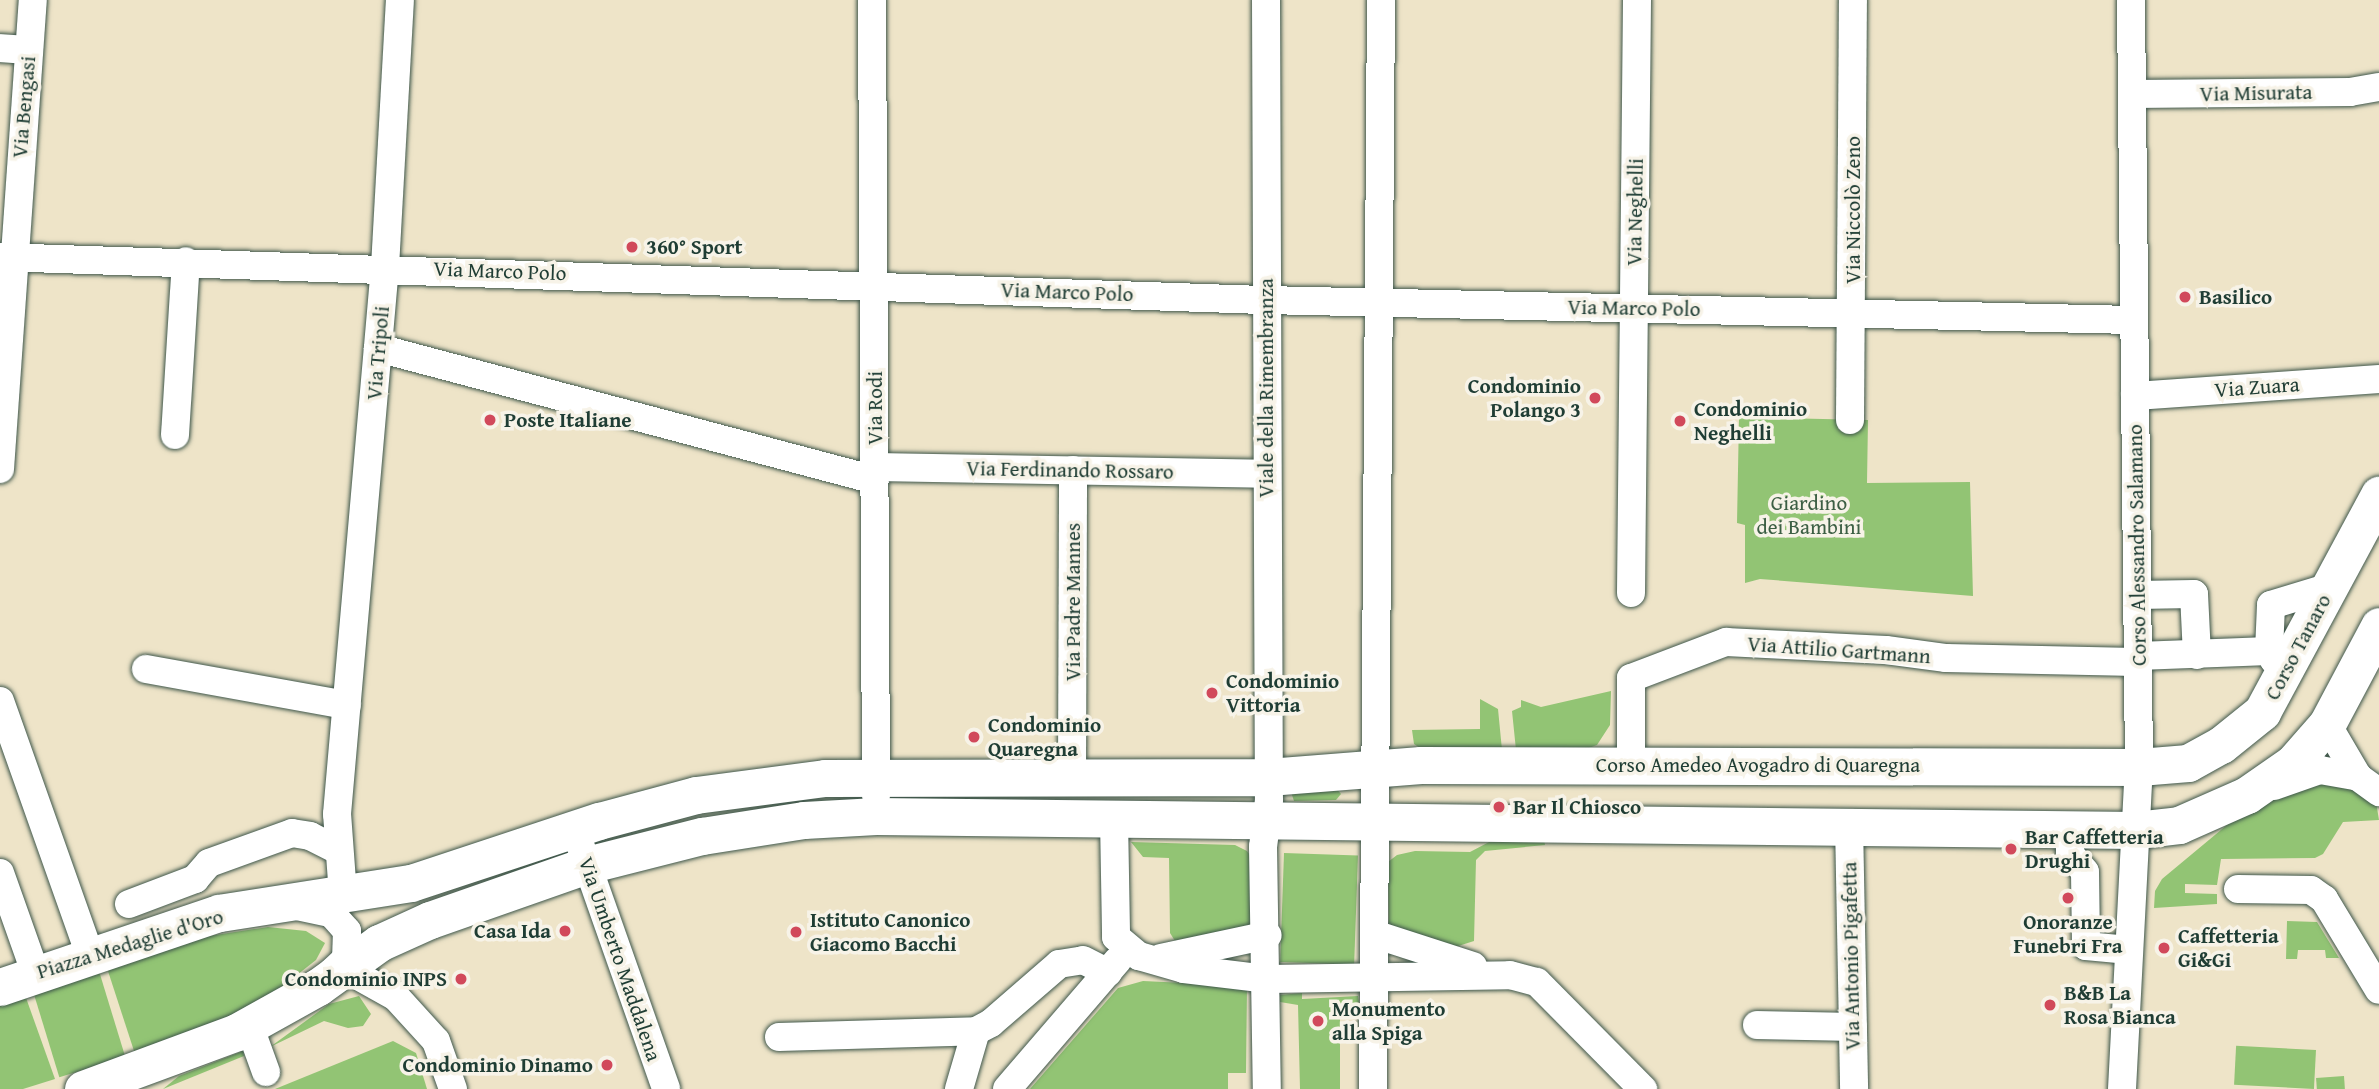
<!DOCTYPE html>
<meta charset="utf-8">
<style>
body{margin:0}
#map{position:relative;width:2379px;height:1089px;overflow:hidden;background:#eee4c8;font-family:"Gentium Book Plus",serif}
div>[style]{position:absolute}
.green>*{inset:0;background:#92c474;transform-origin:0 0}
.roads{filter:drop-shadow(0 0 2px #3e564a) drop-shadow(0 0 2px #3e564a)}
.minor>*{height:28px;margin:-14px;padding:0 14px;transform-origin:14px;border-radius:14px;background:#fff}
.major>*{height:37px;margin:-18.5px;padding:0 18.5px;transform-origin:18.5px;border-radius:18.5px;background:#fff}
.dots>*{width:19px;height:19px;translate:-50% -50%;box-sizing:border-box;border:4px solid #f7f3e8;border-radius:50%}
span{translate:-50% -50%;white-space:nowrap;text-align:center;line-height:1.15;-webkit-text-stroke:7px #f7f3e8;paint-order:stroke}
.street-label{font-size:21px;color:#1f3d34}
.poi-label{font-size:21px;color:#1f3d34;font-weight:700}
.left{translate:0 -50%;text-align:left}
.right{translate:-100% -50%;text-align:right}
.park-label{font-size:21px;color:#3c5f44}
</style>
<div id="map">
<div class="green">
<i style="clip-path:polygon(1739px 417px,1868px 420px,1867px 483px,1970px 482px,1973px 596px,1760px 579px,1745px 583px,1745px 525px,1737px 523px)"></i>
<i style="clip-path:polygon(1611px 691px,1610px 725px,1597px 745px,1586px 749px,1516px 750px,1512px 711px,1521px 707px,1521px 700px,1541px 707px)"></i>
<i style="clip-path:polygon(1480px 699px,1498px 709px,1502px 750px,1423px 750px,1414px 744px,1412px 730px,1480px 729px)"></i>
<i style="clip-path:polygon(2340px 782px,2376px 802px,2379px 820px,2343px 822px,2323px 854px,2315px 858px,2221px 859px,2217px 885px,2185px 884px,2185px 893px,2217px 894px,2217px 904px,2154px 908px,2155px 891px,2162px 879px,2257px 800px,2278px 788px)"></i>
<i style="clip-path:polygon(1336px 788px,1341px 794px,1336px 800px,1294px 801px,1292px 795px,1292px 789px)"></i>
<i style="clip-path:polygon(1544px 839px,1545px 845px,1485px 851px,1476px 860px,1474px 941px,1452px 948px,1395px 930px,1389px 923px,1388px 862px,1397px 855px,1415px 851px,1470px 852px,1491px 841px)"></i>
<i style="clip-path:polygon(1131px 842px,1235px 845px,1247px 851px,1256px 864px,1251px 926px,1175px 941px,1170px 933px,1169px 858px,1143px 857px)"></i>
<i style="left:1284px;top:853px;width:74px;height:109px;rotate:2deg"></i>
<i style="clip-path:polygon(2287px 921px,2317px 922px,2339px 958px,2326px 958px,2325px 950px,2298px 950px,2297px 959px,2286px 959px)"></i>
<i style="clip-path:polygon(268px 927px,306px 931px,325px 943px,316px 960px,269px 997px,239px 1014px,135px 1054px,107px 968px,209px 936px)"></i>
<i style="left:99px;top:971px;width:90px;height:69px;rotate:73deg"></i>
<i style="clip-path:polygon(1143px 981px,1247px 986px,1246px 1073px,1228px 1073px,1228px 1089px,1030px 1089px,1118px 988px)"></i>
<i style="clip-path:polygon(1302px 993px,1302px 999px,1358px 996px,1359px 1002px,1340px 1005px,1340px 1089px,1300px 1089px,1298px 1005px,1280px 1002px,1280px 995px)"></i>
<i style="clip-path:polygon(25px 995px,55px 1079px,23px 1089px,0 1089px,0 1006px)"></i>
<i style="clip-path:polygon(359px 996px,371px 1014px,363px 1026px,348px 1028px,324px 1021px,270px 1047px,329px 1004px)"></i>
<i style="clip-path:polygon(393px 1041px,416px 1053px,427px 1089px,275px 1089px)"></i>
<i style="left:2316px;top:1050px;width:39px;height:80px;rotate:93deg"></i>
<i style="clip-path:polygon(243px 1051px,244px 1056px,163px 1089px,179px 1076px)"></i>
<i style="left:2344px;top:1076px;width:13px;height:28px;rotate:86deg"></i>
</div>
<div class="roads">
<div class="minor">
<i style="left:872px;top:0;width:795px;rotate:89.71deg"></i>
<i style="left:1266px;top:0;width:800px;rotate:89.79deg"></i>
<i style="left:1269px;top:800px;width:47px;rotate:97.3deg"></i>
<i style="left:1263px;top:847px;width:242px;rotate:89.1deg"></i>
<i style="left:0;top:48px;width:28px;rotate:4deg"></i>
<i style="left:2132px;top:94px;width:218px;rotate:-0.5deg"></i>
<i style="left:2350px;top:92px;width:29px;rotate:-10deg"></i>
<i style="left:0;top:257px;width:1266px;rotate:1.95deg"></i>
<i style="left:1265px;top:300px;width:869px;rotate:1.32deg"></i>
<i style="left:378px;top:348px;width:514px;rotate:14.87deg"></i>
<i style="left:2135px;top:396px;width:245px;rotate:-4deg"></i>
<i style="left:1850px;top:420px;width:420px;rotate:-89.6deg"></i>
<i style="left:175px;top:435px;width:174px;rotate:-86.4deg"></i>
<i style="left:875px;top:467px;width:390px;rotate:1deg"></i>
<i style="left:0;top:469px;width:470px;rotate:-86deg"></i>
<i style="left:1631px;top:593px;width:593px;rotate:-89.42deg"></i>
<i style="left:2137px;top:595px;width:57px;rotate:-1deg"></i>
<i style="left:2194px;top:594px;width:61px;rotate:87.2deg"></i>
<i style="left:2269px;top:651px;width:46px;rotate:-87.5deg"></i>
<i style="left:2271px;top:605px;width:62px;rotate:-17deg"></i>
<i style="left:2138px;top:656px;width:131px;rotate:-2.2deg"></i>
<i style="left:2269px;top:651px;width:10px;rotate:61deg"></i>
<i style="left:2274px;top:660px;width:17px;rotate:17deg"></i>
<i style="left:146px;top:669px;width:204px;rotate:10.2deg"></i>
<i style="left:0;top:701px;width:269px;rotate:70.5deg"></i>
<i style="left:2327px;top:724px;width:61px;rotate:59.7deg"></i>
<i style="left:2358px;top:777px;width:26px;rotate:36deg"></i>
<i style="left:1631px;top:763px;width:85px;rotate:-90deg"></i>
<i style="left:1631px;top:678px;width:102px;rotate:-20.8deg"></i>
<i style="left:1726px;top:642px;width:160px;rotate:2.9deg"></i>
<i style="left:1886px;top:650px;width:61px;rotate:7.6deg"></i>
<i style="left:1946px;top:658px;width:192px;rotate:1.2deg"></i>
<i style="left:1072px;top:775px;width:305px;rotate:-89.8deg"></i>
<i style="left:2274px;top:786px;width:49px;rotate:-19.2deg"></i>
<i style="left:2320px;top:770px;width:39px;rotate:10deg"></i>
<i style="left:1114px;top:818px;width:119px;rotate:89deg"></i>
<i style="left:1116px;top:937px;width:30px;rotate:40deg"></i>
<i style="left:1139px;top:956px;width:47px;rotate:16.1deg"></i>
<i style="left:1184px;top:969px;width:85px;rotate:6.8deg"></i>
<i style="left:1268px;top:979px;width:242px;rotate:-0.9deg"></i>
<i style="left:1510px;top:975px;width:28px;rotate:15deg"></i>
<i style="left:1537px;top:982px;width:151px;rotate:45.3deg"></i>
<i style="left:1849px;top:823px;width:266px;rotate:88.9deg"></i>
<i style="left:2070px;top:828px;width:26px;rotate:90deg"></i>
<i style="left:2070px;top:854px;width:23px;rotate:50deg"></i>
<i style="left:2085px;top:872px;width:74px;rotate:89.2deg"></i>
<i style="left:2086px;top:946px;width:43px;rotate:5.3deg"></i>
<i style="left:581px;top:847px;width:256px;rotate:70.6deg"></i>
<i style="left:0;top:873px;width:105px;rotate:70.5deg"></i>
<i style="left:2238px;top:889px;width:73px;rotate:0.8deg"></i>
<i style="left:2311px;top:890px;width:16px;rotate:35deg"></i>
<i style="left:2324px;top:899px;width:106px;rotate:58.9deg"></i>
<i style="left:343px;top:895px;width:81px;rotate:-94.2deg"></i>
<i style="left:337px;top:814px;width:549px;rotate:-84.99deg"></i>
<i style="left:385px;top:267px;width:267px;rotate:-86.8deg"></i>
<i style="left:129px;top:904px;width:71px;rotate:-20.7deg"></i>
<i style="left:195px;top:879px;width:21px;rotate:-49deg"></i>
<i style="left:209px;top:863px;width:88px;rotate:-19.9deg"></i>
<i style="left:292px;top:833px;width:18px;rotate:9deg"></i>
<i style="left:310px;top:836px;width:30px;rotate:27deg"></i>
<i style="left:297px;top:906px;width:35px;rotate:12deg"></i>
<i style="left:331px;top:913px;width:24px;rotate:48deg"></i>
<i style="left:347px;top:931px;width:28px;rotate:92deg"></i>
<i style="left:346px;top:959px;width:19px;rotate:137deg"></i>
<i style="left:1374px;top:934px;width:104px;rotate:17.9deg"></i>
<i style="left:1161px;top:958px;width:109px;rotate:-12.1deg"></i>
<i style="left:344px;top:968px;width:60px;rotate:29.1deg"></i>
<i style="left:396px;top:997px;width:59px;rotate:47.7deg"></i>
<i style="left:436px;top:1041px;width:51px;rotate:70.5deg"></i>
<i style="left:249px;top:1025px;width:50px;rotate:70.1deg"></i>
<i style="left:1757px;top:1025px;width:96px;rotate:1.2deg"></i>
<i style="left:779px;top:1037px;width:197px;rotate:-1.7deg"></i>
<i style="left:976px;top:1031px;width:17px;rotate:-28deg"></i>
<i style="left:991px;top:1023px;width:90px;rotate:-40.9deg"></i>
<i style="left:1059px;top:964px;width:24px;rotate:-9deg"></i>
<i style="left:1083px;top:960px;width:28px;rotate:27deg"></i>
<i style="left:959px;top:1089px;width:60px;rotate:-73.7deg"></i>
<i style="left:1007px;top:1089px;width:170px;rotate:-49.3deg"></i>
<i style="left:1373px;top:1089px;width:1089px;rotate:-89.58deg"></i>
<i style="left:2122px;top:1089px;width:322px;rotate:-87deg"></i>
<i style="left:2139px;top:767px;width:767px;rotate:-90.6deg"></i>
</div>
<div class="major">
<i style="left:0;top:987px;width:231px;rotate:-18.7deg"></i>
<i style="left:219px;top:913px;width:194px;rotate:-8.9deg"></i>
<i style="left:411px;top:883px;width:198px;rotate:-18.3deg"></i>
<i style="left:599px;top:821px;width:100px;rotate:-15deg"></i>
<i style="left:696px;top:795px;width:130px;rotate:-7.5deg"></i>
<i style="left:825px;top:778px;width:443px;rotate:-0.1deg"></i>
<i style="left:1268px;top:777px;width:153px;rotate:-4.5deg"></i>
<i style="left:1421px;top:765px;width:718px;rotate:0.16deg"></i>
<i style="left:2139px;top:767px;width:49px;rotate:-4.7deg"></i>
<i style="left:2188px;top:763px;width:38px;rotate:-29deg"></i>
<i style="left:2221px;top:745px;width:53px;rotate:-38.8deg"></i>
<i style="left:2262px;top:712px;width:247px;rotate:-61.7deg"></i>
<i style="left:83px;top:1089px;width:164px;rotate:-20.3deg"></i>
<i style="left:237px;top:1032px;width:93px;rotate:-29.1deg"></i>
<i style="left:318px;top:987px;width:75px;rotate:-35.8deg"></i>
<i style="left:379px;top:943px;width:56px;rotate:-24.3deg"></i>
<i style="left:430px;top:920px;width:166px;rotate:-19.3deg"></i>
<i style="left:587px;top:865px;width:119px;rotate:-14.2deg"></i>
<i style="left:702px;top:836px;width:103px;rotate:-8.9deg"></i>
<i style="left:804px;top:820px;width:72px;rotate:-3.2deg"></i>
<i style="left:876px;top:816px;width:1260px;rotate:0.64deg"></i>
<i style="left:2136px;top:830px;width:43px;rotate:-6.6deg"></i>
<i style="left:2179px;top:825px;width:74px;rotate:-23.8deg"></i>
<i style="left:2247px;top:795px;width:56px;rotate:-34.8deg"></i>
<i style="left:2293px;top:763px;width:52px;rotate:-48.9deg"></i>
<i style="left:2327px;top:724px;width:111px;rotate:-62deg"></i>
</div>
</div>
<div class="dots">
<i style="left:632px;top:247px;background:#d1495b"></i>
<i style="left:2185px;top:297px;background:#d1495b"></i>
<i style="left:1595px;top:398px;background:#d1495b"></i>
<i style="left:490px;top:420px;background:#d1495b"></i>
<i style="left:1680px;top:421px;background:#d1495b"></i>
<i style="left:1212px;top:693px;background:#d1495b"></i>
<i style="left:974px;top:737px;background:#d1495b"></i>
<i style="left:1499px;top:807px;background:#d1495b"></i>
<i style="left:2011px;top:849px;background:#d1495b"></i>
<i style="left:2068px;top:898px;background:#d1495b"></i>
<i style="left:565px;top:931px;background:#d1495b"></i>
<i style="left:796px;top:932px;background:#d1495b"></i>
<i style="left:2164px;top:948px;background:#d1495b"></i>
<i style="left:461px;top:979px;background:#d1495b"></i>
<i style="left:2050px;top:1005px;background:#d1495b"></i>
<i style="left:1318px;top:1021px;background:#d1495b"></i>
<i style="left:607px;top:1065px;background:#d1495b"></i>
</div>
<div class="street-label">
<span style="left:2256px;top:93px;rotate:-1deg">Via Misurata</span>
<span style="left:24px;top:107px;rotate:-85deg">Via Bengasi</span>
<span style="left:1853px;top:210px;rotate:-90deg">Via Niccolò Zeno</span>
<span style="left:1635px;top:212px;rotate:-89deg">Via Neghelli</span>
<span style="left:500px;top:271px;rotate:2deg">Via Marco Polo</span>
<span style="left:1067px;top:292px;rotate:2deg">Via Marco Polo</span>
<span style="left:1634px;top:308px;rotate:1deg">Via Marco Polo</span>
<span style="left:378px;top:353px;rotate:-85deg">Via Tripoli</span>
<span style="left:2257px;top:387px;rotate:-4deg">Via Zuara</span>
<span style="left:1266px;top:388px;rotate:-90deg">Viale della Rimembranza</span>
<span style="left:875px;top:408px;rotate:-90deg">Via Rodi</span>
<span style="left:1070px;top:470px;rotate:1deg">Via Ferdinando Rossaro</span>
<span style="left:2137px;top:545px;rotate:-91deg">Corso Alessandro Salamano</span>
<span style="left:1073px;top:602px;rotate:-90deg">Via Padre Mannes</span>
<span style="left:2298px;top:647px;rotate:-62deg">Corso Tanaro</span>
<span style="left:1839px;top:650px;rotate:4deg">Via Attilio Gartmann</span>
<span style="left:1758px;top:765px">Corso Amedeo Avogadro di Quaregna</span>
<span style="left:130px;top:944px;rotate:-17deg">Piazza Medaglie d'Oro</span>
<span style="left:1851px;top:956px;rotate:-91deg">Via Antonio Pigafetta</span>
<span style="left:620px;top:959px;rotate:71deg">Via Umberto Maddalena</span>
</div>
<div class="poi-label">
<span class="left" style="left:646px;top:247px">360° Sport</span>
<span class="left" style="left:2199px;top:297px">Basilico</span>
<span class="right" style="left:1581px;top:398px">Condominio<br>Polango 3</span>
<span class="left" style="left:1694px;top:421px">Condominio<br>Neghelli</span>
<span class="left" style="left:504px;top:420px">Poste Italiane</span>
<span class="left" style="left:1226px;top:693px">Condominio<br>Vittoria</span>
<span class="left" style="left:988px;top:737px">Condominio<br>Quaregna</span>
<span class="left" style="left:1513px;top:807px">Bar Il Chiosco</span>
<span class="left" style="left:2025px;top:849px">Bar Caffetteria<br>Drughi</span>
<span class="left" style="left:810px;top:932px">Istituto Canonico<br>Giacomo Bacchi</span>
<span style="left:2068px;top:934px">Onoranze<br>Funebri Fra</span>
<span class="right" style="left:551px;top:931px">Casa Ida</span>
<span class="left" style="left:2178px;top:948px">Caffetteria<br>Gi&amp;Gi</span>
<span class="right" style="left:447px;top:979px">Condominio INPS</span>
<span class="left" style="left:2064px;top:1005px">B&amp;B La<br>Rosa Bianca</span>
<span class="left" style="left:1332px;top:1021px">Monumento<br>alla Spiga</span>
<span class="right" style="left:593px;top:1065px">Condominio Dinamo</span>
</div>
<div class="park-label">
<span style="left:1809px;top:515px">Giardino<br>dei Bambini</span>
</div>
</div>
